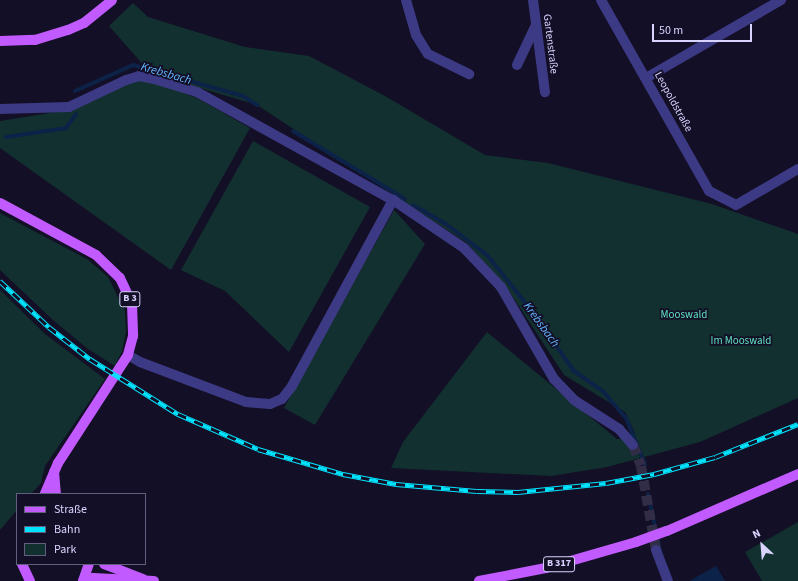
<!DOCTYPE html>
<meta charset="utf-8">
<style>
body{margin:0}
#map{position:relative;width:798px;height:581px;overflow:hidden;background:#130f26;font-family:"Source Sans 3",sans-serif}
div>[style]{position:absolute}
.green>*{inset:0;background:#12302f}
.water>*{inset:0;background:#0c2248}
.stream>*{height:4px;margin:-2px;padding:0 2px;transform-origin:2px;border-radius:2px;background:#0c2248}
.minor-tunnel>*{height:10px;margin-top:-5px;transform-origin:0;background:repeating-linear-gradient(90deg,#312d47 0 10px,transparent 0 15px)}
.minor>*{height:10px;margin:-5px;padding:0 5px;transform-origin:5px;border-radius:5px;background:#3d3a85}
.major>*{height:10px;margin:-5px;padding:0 5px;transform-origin:5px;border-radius:5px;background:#c25bff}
.rail>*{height:4.5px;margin-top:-2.25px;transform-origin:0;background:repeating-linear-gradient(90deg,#130f26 0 9px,#00e5ff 0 18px);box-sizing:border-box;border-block:1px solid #00e5ff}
.major-bridge>*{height:10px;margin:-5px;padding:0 5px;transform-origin:5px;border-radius:5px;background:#c25bff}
span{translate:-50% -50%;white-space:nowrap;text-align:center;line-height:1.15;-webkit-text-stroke:3.5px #130f26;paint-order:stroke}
.shield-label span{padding:1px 3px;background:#130f26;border:1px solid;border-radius:3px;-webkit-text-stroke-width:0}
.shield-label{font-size:10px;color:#d9d4ff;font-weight:700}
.street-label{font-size:11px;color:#d9d4ff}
.park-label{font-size:11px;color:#5fe0c0}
.water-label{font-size:12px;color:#62b6ff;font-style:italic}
.legend{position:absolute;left:16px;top:493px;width:130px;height:72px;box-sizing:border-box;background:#130f26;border:1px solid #625e7d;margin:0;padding:5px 7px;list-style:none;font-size:12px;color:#d9d4ff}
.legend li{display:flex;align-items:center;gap:8px;height:20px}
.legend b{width:20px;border:1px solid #625e7d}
.north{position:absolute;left:742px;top:525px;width:40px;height:40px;-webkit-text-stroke:3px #130f26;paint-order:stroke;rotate:334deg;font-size:11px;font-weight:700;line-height:16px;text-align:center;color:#d9d4ff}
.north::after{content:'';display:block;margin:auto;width:14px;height:18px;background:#d9d4ff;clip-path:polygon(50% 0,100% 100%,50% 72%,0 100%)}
.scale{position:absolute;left:652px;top:24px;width:100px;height:18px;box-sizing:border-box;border:2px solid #d9d4ff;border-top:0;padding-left:5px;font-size:12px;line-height:14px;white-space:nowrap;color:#d9d4ff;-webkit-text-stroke:3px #130f26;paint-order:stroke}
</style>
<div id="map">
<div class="green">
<i style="clip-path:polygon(133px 3px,148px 17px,245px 47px,309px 56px,385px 96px,485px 155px,548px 163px,712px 204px,798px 234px,798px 398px,700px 442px,607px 467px,551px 476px,391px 468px,403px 442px,487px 332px,617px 439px,628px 439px,635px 433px,625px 412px,564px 375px,507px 288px,467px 243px,257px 105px,190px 85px,155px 78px,109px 26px)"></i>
<i style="clip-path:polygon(139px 76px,197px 98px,250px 128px,171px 270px,0 148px,0 121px,68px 110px)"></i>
<i style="clip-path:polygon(253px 141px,370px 207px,289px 352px,225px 291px,181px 270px)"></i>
<i style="clip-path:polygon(394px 210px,425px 244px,315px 425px,284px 408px)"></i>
<i style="clip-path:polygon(0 213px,87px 259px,108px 277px,125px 311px,126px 332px,122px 351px,115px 366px,88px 349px,54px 321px,0 270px)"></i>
<i style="clip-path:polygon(0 290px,45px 334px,105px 379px,45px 466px,41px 483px,31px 494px,17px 494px,17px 510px,0 530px)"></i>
<i style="clip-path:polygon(798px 522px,798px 581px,762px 581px,745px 552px)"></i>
</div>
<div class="water">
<i style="clip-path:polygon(716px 566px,725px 581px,690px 581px,698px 576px)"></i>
</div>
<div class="stream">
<i style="left:75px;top:91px;width:64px;rotate:-24.1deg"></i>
<i style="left:133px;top:65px;width:114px;rotate:15.7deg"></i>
<i style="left:243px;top:96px;width:17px;rotate:33deg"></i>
<i style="left:293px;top:131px;width:131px;rotate:31.3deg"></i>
<i style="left:6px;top:137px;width:61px;rotate:-8.5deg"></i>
<i style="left:66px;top:128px;width:17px;rotate:-54deg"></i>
<i style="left:413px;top:205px;width:38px;rotate:30deg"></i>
<i style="left:446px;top:224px;width:51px;rotate:37.1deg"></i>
<i style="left:487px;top:255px;width:65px;rotate:51.2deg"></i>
<i style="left:528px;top:306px;width:80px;rotate:54.7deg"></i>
<i style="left:574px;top:371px;width:35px;rotate:35deg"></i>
<i style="left:603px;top:391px;width:35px;rotate:50deg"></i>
<i style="left:626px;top:418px;width:50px;rotate:67.6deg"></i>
<i style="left:648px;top:494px;width:57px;rotate:77.9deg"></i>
</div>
<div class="minor-tunnel">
<i style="left:633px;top:445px;width:22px;rotate:69deg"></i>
<i style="left:641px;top:466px;width:85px;rotate:79.9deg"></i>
</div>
<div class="minor">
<i style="left:406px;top:0;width:36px;rotate:74deg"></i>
<i style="left:416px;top:35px;width:22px;rotate:58deg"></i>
<i style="left:428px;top:54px;width:46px;rotate:26deg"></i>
<i style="left:533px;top:0;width:93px;rotate:82.6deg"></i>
<i style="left:601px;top:0;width:219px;rotate:60.5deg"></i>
<i style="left:709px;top:191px;width:30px;rotate:27deg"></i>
<i style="left:736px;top:205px;width:72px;rotate:-30.1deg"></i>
<i style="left:517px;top:65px;width:44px;rotate:-64.6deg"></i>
<i style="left:646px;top:78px;width:156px;rotate:-30deg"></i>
<i style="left:0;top:109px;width:69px;rotate:-1.7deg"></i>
<i style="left:69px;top:107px;width:63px;rotate:-25.3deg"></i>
<i style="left:126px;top:80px;width:14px;rotate:-17deg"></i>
<i style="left:139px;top:76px;width:15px;rotate:11deg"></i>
<i style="left:154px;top:79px;width:45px;rotate:16.8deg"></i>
<i style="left:197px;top:92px;width:224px;rotate:28.9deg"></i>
<i style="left:128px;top:355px;width:14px;rotate:30deg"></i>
<i style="left:140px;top:362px;width:113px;rotate:20.7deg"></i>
<i style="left:246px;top:402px;width:24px;rotate:5deg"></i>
<i style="left:270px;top:404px;width:13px;rotate:-23deg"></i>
<i style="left:282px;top:399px;width:16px;rotate:-52deg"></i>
<i style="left:292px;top:386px;width:212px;rotate:-61.5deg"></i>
<i style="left:393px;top:200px;width:86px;rotate:34.1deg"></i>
<i style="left:464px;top:248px;width:54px;rotate:46.5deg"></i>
<i style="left:501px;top:287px;width:106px;rotate:60.1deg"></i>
<i style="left:554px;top:379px;width:29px;rotate:46deg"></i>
<i style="left:574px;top:400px;width:54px;rotate:32.8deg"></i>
<i style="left:619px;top:429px;width:21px;rotate:49deg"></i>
<i style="left:656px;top:550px;width:33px;rotate:69deg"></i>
</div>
<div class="major">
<i style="left:0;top:41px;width:35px;rotate:-2deg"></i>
<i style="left:35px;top:40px;width:34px;rotate:-17deg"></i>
<i style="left:68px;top:30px;width:17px;rotate:-24deg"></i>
<i style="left:84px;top:23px;width:36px;rotate:-39deg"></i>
<i style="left:0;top:203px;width:109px;rotate:28.4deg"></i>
<i style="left:96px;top:255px;width:33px;rotate:44deg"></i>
<i style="left:120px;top:278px;width:29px;rotate:65deg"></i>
<i style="left:132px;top:304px;width:32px;rotate:88deg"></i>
<i style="left:133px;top:336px;width:20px;rotate:105deg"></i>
<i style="left:128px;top:355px;width:129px;rotate:122.9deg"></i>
<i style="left:58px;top:463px;width:34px;rotate:113deg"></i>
<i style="left:54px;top:472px;width:22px;rotate:85deg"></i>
<i style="left:667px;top:531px;width:143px;rotate:-23.5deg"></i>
<i style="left:22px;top:564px;width:19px;rotate:65deg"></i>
<i style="left:104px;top:564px;width:42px;rotate:21deg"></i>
<i style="left:83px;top:581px;width:10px;rotate:-17deg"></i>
<i style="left:93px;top:578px;width:61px;rotate:2.8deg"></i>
<i style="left:83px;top:581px;width:18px;rotate:-71deg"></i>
<i style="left:479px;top:581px;width:68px;rotate:-11deg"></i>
<i style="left:546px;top:568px;width:94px;rotate:-16.1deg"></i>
</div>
<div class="rail">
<i style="left:0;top:281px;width:67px;rotate:43.2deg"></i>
<i style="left:49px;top:327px;width:52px;rotate:38deg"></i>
<i style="left:90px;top:359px;width:104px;rotate:32deg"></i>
<i style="left:178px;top:414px;width:87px;rotate:23.6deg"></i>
<i style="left:258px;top:449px;width:89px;rotate:16.4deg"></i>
<i style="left:343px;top:474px;width:54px;rotate:10.7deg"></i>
<i style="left:396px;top:484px;width:81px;rotate:4.9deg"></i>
<i style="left:477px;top:491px;width:41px;rotate:1.4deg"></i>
<i style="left:518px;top:492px;width:88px;rotate:-5.8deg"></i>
<i style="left:606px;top:483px;width:49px;rotate:-10.6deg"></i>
<i style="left:654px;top:474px;width:63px;rotate:-15.6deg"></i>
<i style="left:715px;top:457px;width:89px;rotate:-21.7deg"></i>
</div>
<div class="major-bridge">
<i style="left:636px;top:542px;width:33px;rotate:-20deg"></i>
</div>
<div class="shield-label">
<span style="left:130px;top:299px">B 3</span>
<span style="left:559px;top:564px">B 317</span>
</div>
<div class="street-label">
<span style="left:550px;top:44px;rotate:83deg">Gartenstraße</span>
<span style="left:673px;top:102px;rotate:61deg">Leopoldstraße</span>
</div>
<div class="park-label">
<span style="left:684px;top:315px">Mooswald</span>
<span style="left:741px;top:341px">Im Mooswald</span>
</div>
<div class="water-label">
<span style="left:166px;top:74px;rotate:16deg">Krebsbach</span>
<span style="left:541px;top:325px;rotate:54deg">Krebsbach</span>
</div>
<ul class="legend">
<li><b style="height:5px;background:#c25bff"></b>Straße</li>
<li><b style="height:5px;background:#00e5ff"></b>Bahn</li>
<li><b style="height:11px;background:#12302f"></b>Park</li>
</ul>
<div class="north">N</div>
<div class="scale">50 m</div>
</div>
